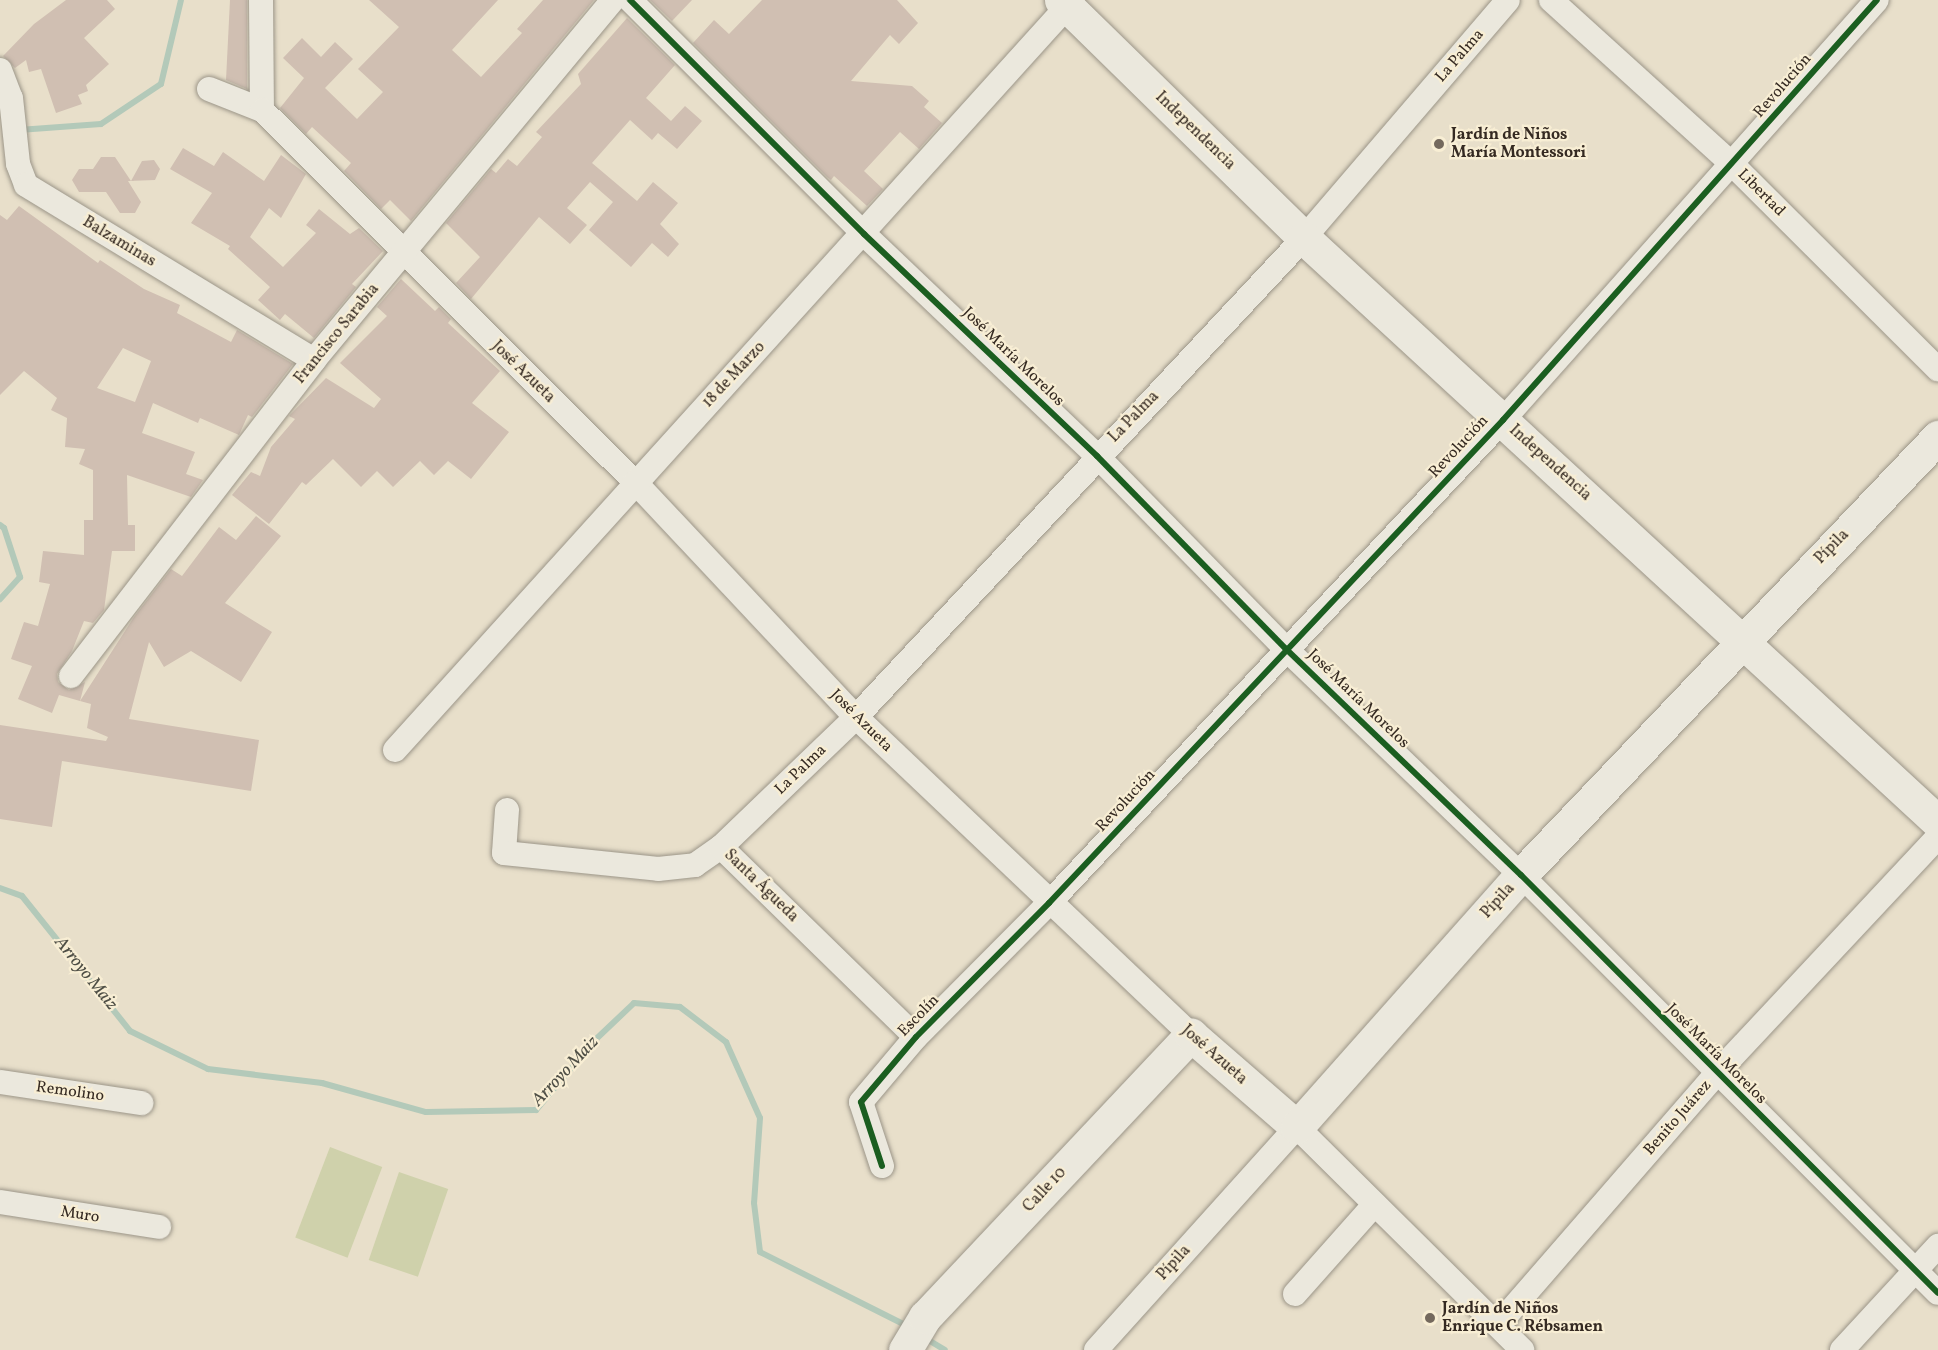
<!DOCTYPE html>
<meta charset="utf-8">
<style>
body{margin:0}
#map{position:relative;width:1938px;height:1350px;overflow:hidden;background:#e8dfca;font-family:Vollkorn,serif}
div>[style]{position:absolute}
.green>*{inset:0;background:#cfd1ab;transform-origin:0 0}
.stream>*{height:6px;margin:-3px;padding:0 3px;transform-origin:3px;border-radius:3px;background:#b3c9b9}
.building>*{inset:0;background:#d0bfb2}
.roads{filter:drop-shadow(0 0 2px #9b9588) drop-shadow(0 0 2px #9b9588)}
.street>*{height:24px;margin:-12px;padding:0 12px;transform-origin:12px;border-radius:12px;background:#ebe8dd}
.secondary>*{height:33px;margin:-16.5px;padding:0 16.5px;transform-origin:16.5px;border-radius:16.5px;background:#ebe8dd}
.cycleway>*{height:6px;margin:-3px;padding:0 3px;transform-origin:3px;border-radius:3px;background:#1b5e20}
.dots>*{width:16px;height:16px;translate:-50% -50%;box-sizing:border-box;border:3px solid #f8eed4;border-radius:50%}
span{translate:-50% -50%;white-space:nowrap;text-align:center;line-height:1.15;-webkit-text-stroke:4.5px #f8eed4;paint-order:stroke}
.street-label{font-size:16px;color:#352a22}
.poi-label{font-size:16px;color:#352a22;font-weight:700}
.left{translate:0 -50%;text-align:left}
.water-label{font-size:18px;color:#4f4f46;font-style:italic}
</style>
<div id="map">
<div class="green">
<i style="left:330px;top:1147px;width:56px;height:97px;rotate:21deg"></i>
<i style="left:399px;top:1172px;width:52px;height:93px;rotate:19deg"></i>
</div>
<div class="stream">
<i style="left:19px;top:130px;width:82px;rotate:-4.2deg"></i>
<i style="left:101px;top:124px;width:72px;rotate:-33.7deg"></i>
<i style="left:161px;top:84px;width:86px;rotate:-76.6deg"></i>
<i style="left:0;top:525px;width:5px;rotate:37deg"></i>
<i style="left:4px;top:528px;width:52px;rotate:71.9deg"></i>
<i style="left:20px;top:577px;width:30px;rotate:132deg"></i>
<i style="left:0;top:888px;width:23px;rotate:20deg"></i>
<i style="left:22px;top:896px;width:173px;rotate:51.3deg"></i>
<i style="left:130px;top:1031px;width:87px;rotate:26deg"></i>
<i style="left:208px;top:1069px;width:115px;rotate:7deg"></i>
<i style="left:322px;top:1083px;width:108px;rotate:15.6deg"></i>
<i style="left:426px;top:1112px;width:110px;rotate:-1deg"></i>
<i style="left:536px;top:1110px;width:90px;rotate:-50deg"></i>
<i style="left:594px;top:1041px;width:55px;rotate:-43.5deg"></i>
<i style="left:634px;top:1003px;width:46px;rotate:5deg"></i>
<i style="left:680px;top:1007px;width:58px;rotate:37.3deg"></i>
<i style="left:726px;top:1042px;width:83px;rotate:65.9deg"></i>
<i style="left:760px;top:1118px;width:85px;rotate:94deg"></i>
<i style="left:754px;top:1203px;width:49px;rotate:83deg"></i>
<i style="left:760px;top:1252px;width:167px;rotate:26.7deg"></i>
<i style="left:925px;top:1338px;width:23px;rotate:31deg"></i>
</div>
<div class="building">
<i style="clip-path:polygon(66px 0,107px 0,115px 9px,84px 38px,109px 64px,86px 85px,88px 91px,78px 95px,82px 104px,56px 113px,41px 69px,29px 72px,26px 60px,15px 68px,3px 56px,34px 24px)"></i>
<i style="clip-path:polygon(230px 0,247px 0,247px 89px,226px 80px)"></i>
<i style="clip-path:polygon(369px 0,498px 0,452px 50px,481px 77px,522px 33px,517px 29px,543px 0,594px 0,411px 221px,390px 200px,381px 209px,344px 171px,351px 163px,312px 127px,306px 134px,280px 108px,304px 78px,283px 58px,302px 38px,321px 57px,335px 42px,353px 59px,325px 88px,357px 119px,383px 92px,358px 69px,399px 27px)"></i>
<i style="clip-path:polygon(650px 0,692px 0,672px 21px)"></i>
<i style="clip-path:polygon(762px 0,897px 0,918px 23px,899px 44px,890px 35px,851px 81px,912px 86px,929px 101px,924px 107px,942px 123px,919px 149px,900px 132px,864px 171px,883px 189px,867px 206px,834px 176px,831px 180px,827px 177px,693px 43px,714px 20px,729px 34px)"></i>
<i style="clip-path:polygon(627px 18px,675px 65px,646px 98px,671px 121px,685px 106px,702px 121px,677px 149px,658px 133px,652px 140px,630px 120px,592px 163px,637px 201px,653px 182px,678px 203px,660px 224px,679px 244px,668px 257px,652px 243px,631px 267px,589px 230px,613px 202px,590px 182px,567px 208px,587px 225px,570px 244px,539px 217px,471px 299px,456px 283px,480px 257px,446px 223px,491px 169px,496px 173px,508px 159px,517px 166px,542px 137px,536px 132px,581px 84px,578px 74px)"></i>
<i style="clip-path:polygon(183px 148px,214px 166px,223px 152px,264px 181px,281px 155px,306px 174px,281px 218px,269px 208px,250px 237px,283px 267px,316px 233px,306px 225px,319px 209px,350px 234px,359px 228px,383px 251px,352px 284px,356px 287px,314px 338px,285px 314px,280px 320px,258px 300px,270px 287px,228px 249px,230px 246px,191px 223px,212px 193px,170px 169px)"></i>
<i style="clip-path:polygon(101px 157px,115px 157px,131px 181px,142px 161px,154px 160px,160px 169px,155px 180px,128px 181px,141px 202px,135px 213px,120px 213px,106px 192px,79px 192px,72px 180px,79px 169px,93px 169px)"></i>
<i style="clip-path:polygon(evenodd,19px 206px,98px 263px,100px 260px,144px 289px,180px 305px,177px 313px,231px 342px,237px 330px,293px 364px,252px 417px,248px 415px,239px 435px,200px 418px,198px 423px,153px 403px,142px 433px,195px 452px,186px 474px,203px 480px,191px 497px,127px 475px,128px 525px,135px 525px,135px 551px,112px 551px,104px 610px,93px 623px,84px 621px,72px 651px,57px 674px,58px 682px,69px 690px,85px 682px,80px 701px,59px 695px,52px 713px,18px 699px,32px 666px,11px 659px,24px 622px,38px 626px,50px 584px,39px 582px,43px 551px,84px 555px,84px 520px,93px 520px,93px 470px,79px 464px,85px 449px,65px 447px,67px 418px,51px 410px,57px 398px,24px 371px,0 395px,0 215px,7px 220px,19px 206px,123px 348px,151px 361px,135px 402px,97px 388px,123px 348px)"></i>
<i style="clip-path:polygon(401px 279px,435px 311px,439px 307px,451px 319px,448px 323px,500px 371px,472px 403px,509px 432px,471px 479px,448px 461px,434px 475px,420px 461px,393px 487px,377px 471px,361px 487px,333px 459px,306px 485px,302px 482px,269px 524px,232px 495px,251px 472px,260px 476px,271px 447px,295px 419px,289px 416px,326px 378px,374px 408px,381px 399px,340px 363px,387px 316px,377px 307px)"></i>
<i style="clip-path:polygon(256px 516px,281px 536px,225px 603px,272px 632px,241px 682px,191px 651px,164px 667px,149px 642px,129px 719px,259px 740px,251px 791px,62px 761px,52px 827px,0 819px,0 725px,106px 741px,108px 737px,87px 728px,91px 704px,80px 701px,134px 617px,171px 569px,182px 576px,219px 527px,236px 540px)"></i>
</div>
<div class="roads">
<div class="street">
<i style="left:261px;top:0;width:110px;rotate:89.5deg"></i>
<i style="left:630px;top:0;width:331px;rotate:45deg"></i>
<i style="left:864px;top:234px;width:322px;rotate:43.6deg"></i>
<i style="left:1097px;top:456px;width:270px;rotate:45.6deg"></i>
<i style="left:1286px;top:649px;width:326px;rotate:43.9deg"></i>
<i style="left:1521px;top:875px;width:590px;rotate:45.07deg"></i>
<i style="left:1551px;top:0;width:244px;rotate:42.2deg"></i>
<i style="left:1732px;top:164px;width:291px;rotate:44.9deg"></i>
<i style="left:0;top:70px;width:30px;rotate:69deg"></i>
<i style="left:11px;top:98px;width:66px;rotate:83.9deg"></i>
<i style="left:18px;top:164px;width:22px;rotate:69deg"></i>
<i style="left:26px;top:185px;width:337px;rotate:31.3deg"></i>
<i style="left:209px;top:89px;width:57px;rotate:21.6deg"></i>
<i style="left:262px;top:110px;width:527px;rotate:44.92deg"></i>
<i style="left:635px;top:482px;width:323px;rotate:46.8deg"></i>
<i style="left:856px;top:717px;width:462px;rotate:43.5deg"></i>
<i style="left:71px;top:676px;width:399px;rotate:-52.4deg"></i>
<i style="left:314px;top:360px;width:468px;rotate:-50.3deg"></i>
<i style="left:395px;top:750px;width:1011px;rotate:-47.89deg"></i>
<i style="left:507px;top:810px;width:43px;rotate:94deg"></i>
<i style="left:504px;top:853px;width:155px;rotate:5.9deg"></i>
<i style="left:658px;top:869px;width:37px;rotate:-6deg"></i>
<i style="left:695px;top:865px;width:32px;rotate:-35deg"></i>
<i style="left:721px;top:847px;width:187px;rotate:-43.9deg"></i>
<i style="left:856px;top:717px;width:656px;rotate:-46.92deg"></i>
<i style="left:1304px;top:238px;width:313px;rotate:-49.4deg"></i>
<i style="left:721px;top:847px;width:272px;rotate:44.3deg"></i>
<i style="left:0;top:1082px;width:143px;rotate:8.5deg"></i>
<i style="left:882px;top:1166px;width:67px;rotate:-108.2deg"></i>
<i style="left:861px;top:1102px;width:85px;rotate:-49.8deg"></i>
<i style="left:916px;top:1037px;width:189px;rotate:-45.2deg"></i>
<i style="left:1049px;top:903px;width:663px;rotate:-46.77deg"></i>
<i style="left:1503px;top:420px;width:562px;rotate:-48.32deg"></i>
<i style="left:0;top:1202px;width:161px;rotate:8.9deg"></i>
<i style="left:1295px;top:1294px;width:120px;rotate:-48.4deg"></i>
<i style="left:1498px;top:1325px;width:332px;rotate:-49deg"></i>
<i style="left:1716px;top:1074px;width:325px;rotate:-46.9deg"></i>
<i style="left:1096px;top:1350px;width:300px;rotate:-48deg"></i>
<i style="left:1297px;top:1127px;width:317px;rotate:44.7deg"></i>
<i style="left:1842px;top:1350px;width:142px;rotate:-47.3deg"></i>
</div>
<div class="secondary">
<i style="left:1061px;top:0;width:340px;rotate:44.4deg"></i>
<i style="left:1304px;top:238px;width:862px;rotate:42.65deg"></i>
<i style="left:905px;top:1350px;width:39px;rotate:-59deg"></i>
<i style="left:925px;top:1317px;width:388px;rotate:-46.7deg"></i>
<i style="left:1191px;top:1035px;width:140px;rotate:41deg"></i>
<i style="left:1297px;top:1127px;width:337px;rotate:-48.4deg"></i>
<i style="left:1521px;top:875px;width:605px;rotate:-46.41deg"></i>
</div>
</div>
<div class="cycleway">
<i style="left:630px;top:0;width:331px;rotate:45deg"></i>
<i style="left:864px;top:234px;width:322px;rotate:43.6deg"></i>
<i style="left:1097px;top:456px;width:270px;rotate:45.6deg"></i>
<i style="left:1286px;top:649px;width:326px;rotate:43.9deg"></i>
<i style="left:1521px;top:875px;width:590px;rotate:45.07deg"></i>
<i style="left:882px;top:1166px;width:67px;rotate:-108.2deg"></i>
<i style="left:861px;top:1102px;width:85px;rotate:-49.8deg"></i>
<i style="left:916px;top:1037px;width:189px;rotate:-45.2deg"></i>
<i style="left:1049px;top:903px;width:663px;rotate:-46.77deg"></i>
<i style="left:1503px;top:420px;width:562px;rotate:-48.32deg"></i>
</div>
<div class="dots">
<i style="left:1439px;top:144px;background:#74695d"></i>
<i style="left:1430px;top:1318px;background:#74695d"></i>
</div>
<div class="street-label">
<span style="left:1460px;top:56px;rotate:-49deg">La Palma</span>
<span style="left:1783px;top:86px;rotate:-49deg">Revolución</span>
<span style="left:1195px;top:131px;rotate:44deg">Independencia</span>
<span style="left:1761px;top:193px;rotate:45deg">Libertad</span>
<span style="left:119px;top:242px;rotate:31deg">Balzaminas</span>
<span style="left:337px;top:334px;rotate:-51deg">Francisco Sarabia</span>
<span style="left:1013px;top:357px;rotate:44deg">José María Morelos</span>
<span style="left:523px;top:372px;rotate:44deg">José Azueta</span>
<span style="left:734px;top:375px;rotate:-47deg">18 de Marzo</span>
<span style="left:1134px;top:417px;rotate:-46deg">La Palma</span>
<span style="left:1459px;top:447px;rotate:-47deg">Revolución</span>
<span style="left:1550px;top:463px;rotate:42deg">Independencia</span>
<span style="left:1832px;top:547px;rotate:-46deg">Pípila</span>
<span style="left:1358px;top:699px;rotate:44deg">José María Morelos</span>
<span style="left:861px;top:721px;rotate:45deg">José Azueta</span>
<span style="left:801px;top:770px;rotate:-44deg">La Palma</span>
<span style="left:1126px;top:801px;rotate:-47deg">Revolución</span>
<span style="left:761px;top:886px;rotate:44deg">Santa Águeda</span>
<span style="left:1498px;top:901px;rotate:-48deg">Pípila</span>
<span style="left:919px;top:1016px;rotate:-46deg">Escolín</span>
<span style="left:1716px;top:1054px;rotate:45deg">José María Morelos</span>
<span style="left:1214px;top:1055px;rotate:41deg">José Azueta</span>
<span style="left:70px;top:1092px;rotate:8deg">Remolino</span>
<span style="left:1678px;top:1118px;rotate:-49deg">Benito Juárez</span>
<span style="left:1045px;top:1190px;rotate:-47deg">Calle 10</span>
<span style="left:80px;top:1215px;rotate:9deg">Muro</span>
<span style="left:1174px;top:1263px;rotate:-48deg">Pípila</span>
</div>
<div class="poi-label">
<span class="left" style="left:1451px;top:144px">Jardín de Niños<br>María Montessori</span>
<span class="left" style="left:1442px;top:1318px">Jardín de Niños<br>Enrique C. Rébsamen</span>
</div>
<div class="water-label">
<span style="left:85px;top:974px;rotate:51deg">Arroyo Maiz</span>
<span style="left:566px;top:1072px;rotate:-47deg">Arroyo Maiz</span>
</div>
</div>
